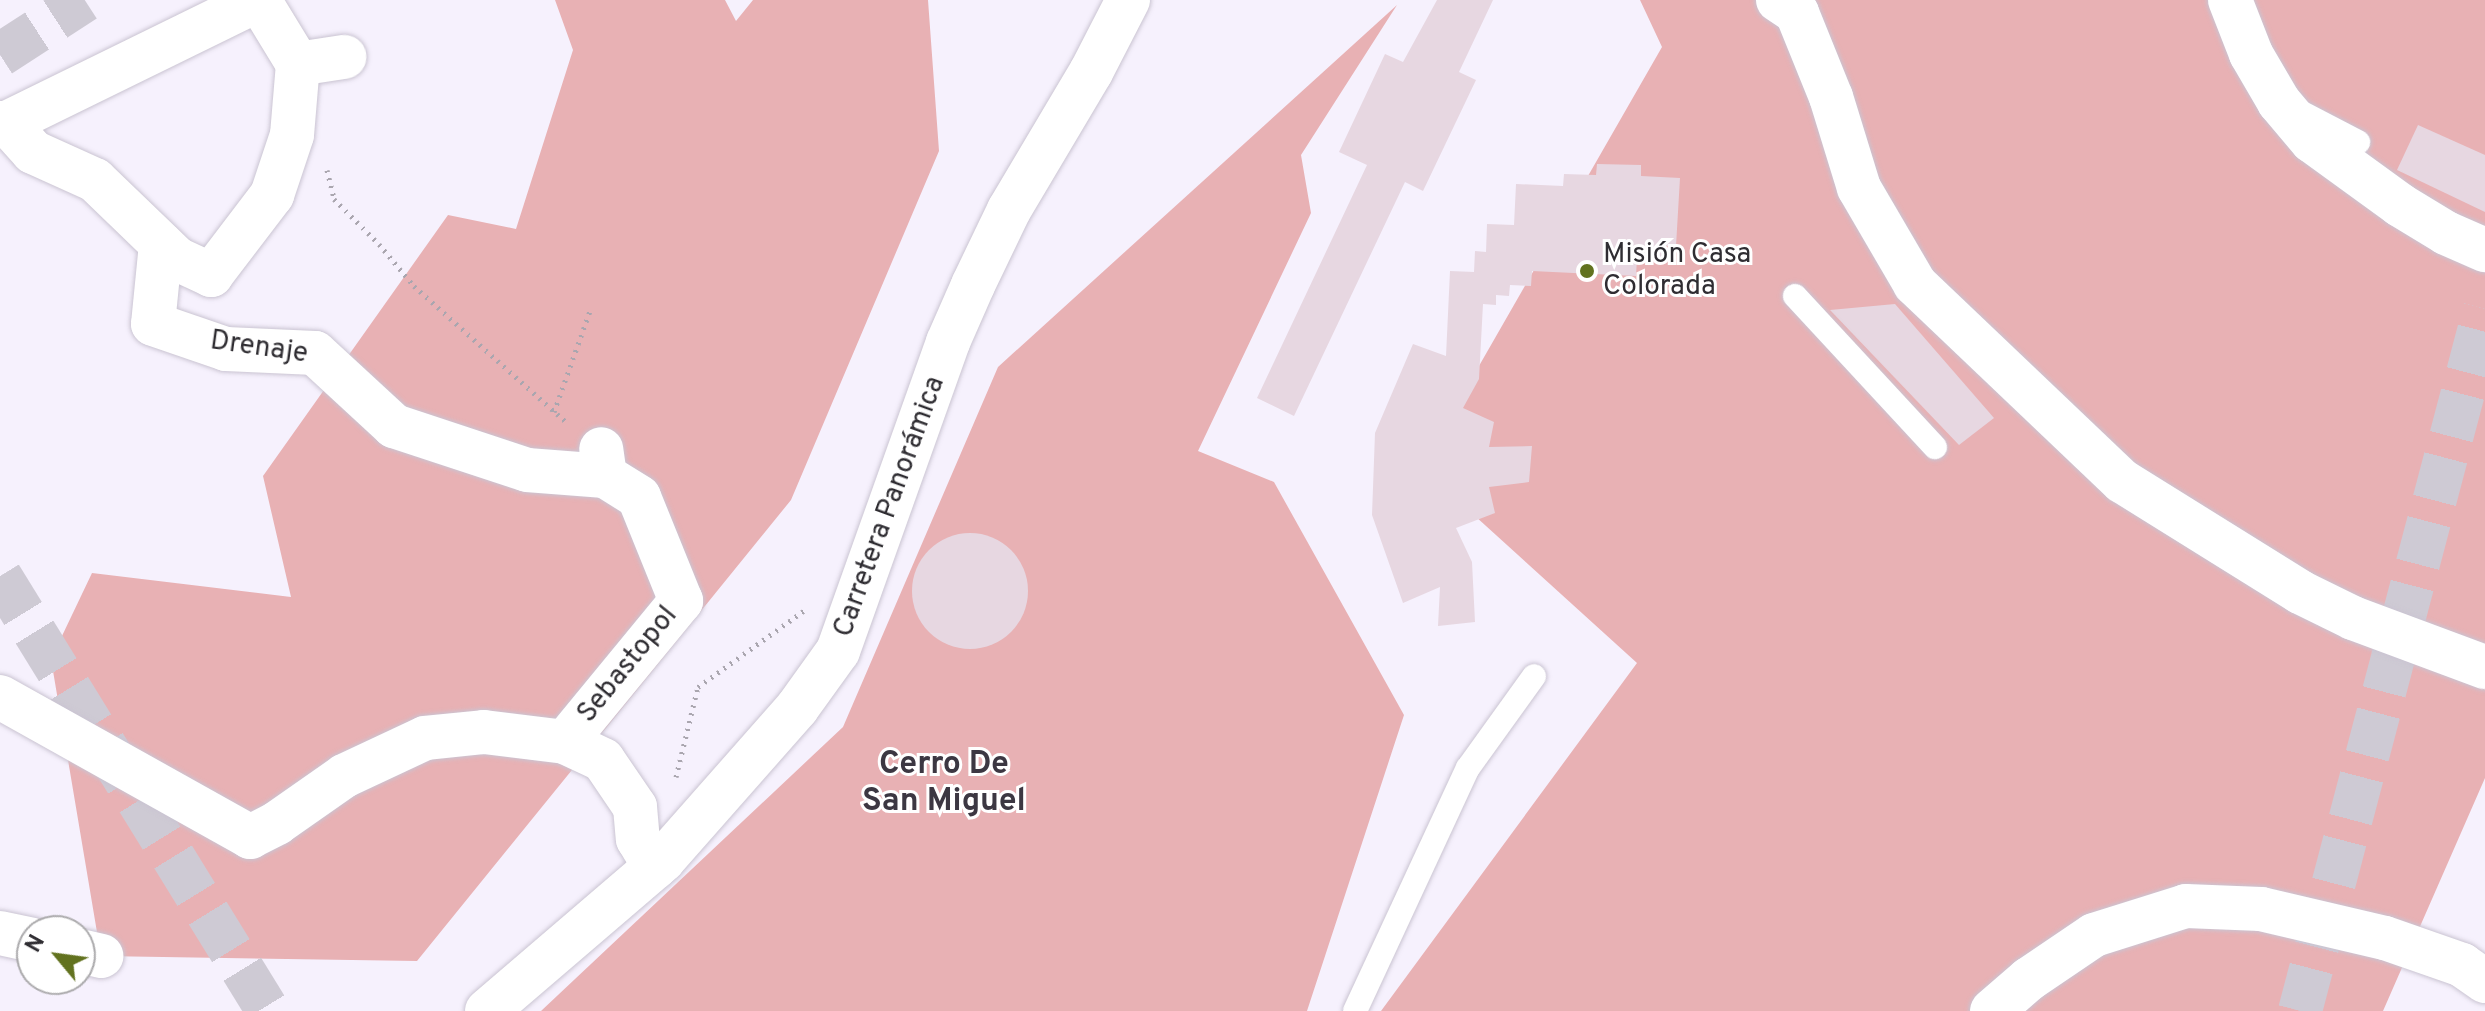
<!DOCTYPE html>
<meta charset="utf-8">
<style>
body{margin:0}
#map{position:relative;width:2485px;height:1011px;overflow:hidden;background:#f6f1fd;font-family:Overpass,sans-serif}
div>[style]{position:absolute}
.green>*{inset:0;background:#e8b1b4}
.building>*{inset:0;background:#e7d7e1}
.round{border-radius:50%}
.street-tunnel>*{height:44px;margin-top:-22px;transform-origin:0;background:repeating-linear-gradient(90deg,#cecad4 0 44px,transparent 0 66px)}
.path>*{height:5px;margin-top:-2.5px;transform-origin:0;background:repeating-linear-gradient(90deg,#aaa6af 0 2px,transparent 0 8px)}
.roads{filter:drop-shadow(0 0 2px #cac4d2) drop-shadow(0 0 2px #cac4d2)}
.lane>*{height:24px;margin:-12px;padding:0 12px;transform-origin:12px;border-radius:12px;background:#fff}
.street>*{height:44px;margin:-22px;padding:0 22px;transform-origin:22px;border-radius:22px;background:#fff}
.secondary>*{height:44px;margin:-22px;padding:0 22px;transform-origin:22px;border-radius:22px;background:#fff}
.dots>*{width:22px;height:22px;translate:-50% -50%;box-sizing:border-box;border:4px solid #fff;border-radius:50%}
span{translate:-50% -50%;white-space:nowrap;text-align:center;line-height:1.15;-webkit-text-stroke:6px #fff;paint-order:stroke}
.poi-label{font-size:28px;color:#2f2d32}
.left{translate:0 -50%;text-align:left}
.street-label{font-size:28px;color:#2f2d32}
.quarter-label{font-size:32px;color:#3c3742;font-weight:700}
.north{position:absolute;left:16px;top:915px;width:80px;height:80px;box-sizing:border-box;background:#fff;border:2px solid #acabad;border-radius:50%;rotate:299deg;font-size:22px;font-weight:700;line-height:32px;text-align:center;color:#2f2d32}
.north::after{content:'';display:block;margin:auto;width:28px;height:36px;background:#62721f;clip-path:polygon(50% 0,100% 100%,50% 72%,0 100%)}
</style>
<div id="map">
<div class="green">
<i style="clip-path:polygon(555px 0,725px 0,736px 21px,753px 0,928px 0,939px 151px,791px 500px,417px 961px,101px 956px,51px 659px,92px 573px,291px 597px,263px 476px,448px 215px,516px 229px,573px 50px)"></i>
<i style="clip-path:polygon(1640px 0,2485px 0,2485px 778px,2383px 1011px,1381px 1011px,1637px 663px,1421px 467px,1662px 47px)"></i>
<i style="clip-path:polygon(1397px 5px,1301px 155px,1311px 213px,1198px 451px,1274px 482px,1404px 715px,1307px 1011px,541px 1011px,843px 727px,998px 367px)"></i>
</div>
<div class="building">
<i style="clip-path:polygon(1437px 0,1493px 0,1459px 72px,1476px 80px,1423px 191px,1405px 182px,1294px 416px,1257px 398px,1367px 165px,1339px 152px,1385px 54px,1403px 62px)"></i>
<i style="clip-path:polygon(2418px 125px,2485px 155px,2485px 212px,2397px 170px)"></i>
<i style="clip-path:polygon(1597px 164px,1641px 165px,1641px 176px,1680px 178px,1676px 246px,1662px 246px,1662px 259px,1637px 258px,1636px 276px,1532px 271px,1531px 286px,1510px 285px,1509px 296px,1496px 295px,1496px 305px,1483px 304px,1479px 379px,1463px 408px,1494px 422px,1489px 447px,1532px 446px,1529px 482px,1489px 487px,1495px 513px,1456px 528px,1472px 562px,1475px 622px,1438px 626px,1440px 587px,1403px 603px,1372px 515px,1375px 433px,1413px 344px,1446px 356px,1450px 271px,1474px 272px,1475px 251px,1486px 252px,1487px 224px,1514px 225px,1516px 184px,1563px 186px,1564px 174px,1596px 175px)"></i>
<i style="clip-path:polygon(1895px 304px,1994px 418px,1959px 445px,1830px 310px)"></i>
<i class="round" style="left:912px;top:533px;width:116px;height:116px"></i>
</div>
<div class="street-tunnel">
<i style="left:0;top:55px;width:101px;rotate:-32.9deg"></i>
<i style="left:0;top:576px;width:511px;rotate:58.36deg"></i>
<i style="left:2300px;top:1011px;width:726px;rotate:-75.24deg"></i>
</div>
<div class="path">
<i style="left:327px;top:170px;width:30px;rotate:76deg"></i>
<i style="left:334px;top:199px;width:64px;rotate:45deg"></i>
<i style="left:379px;top:244px;width:55px;rotate:50.2deg"></i>
<i style="left:414px;top:286px;width:205px;rotate:41.8deg"></i>
<i style="left:554px;top:412px;width:107px;rotate:-70.4deg"></i>
<i style="left:676px;top:777px;width:93px;rotate:-76.3deg"></i>
<i style="left:698px;top:687px;width:133px;rotate:-35.8deg"></i>
</div>
<div class="roads">
<div class="lane">
<i style="left:2304px;top:114px;width:61px;rotate:27.4deg"></i>
<i style="left:1795px;top:296px;width:206px;rotate:47.2deg"></i>
<i style="left:1355px;top:1011px;width:268px;rotate:-65.1deg"></i>
<i style="left:1468px;top:768px;width:113px;rotate:-54.3deg"></i>
</div>
<div class="street">
<i style="left:1778px;top:0;width:23px;rotate:34deg"></i>
<i style="left:1797px;top:13px;width:91px;rotate:68deg"></i>
<i style="left:1831px;top:97px;width:95px;rotate:72.9deg"></i>
<i style="left:1859px;top:188px;width:111px;rotate:59.7deg"></i>
<i style="left:1915px;top:284px;width:286px;rotate:43.6deg"></i>
<i style="left:2122px;top:481px;width:210px;rotate:31.9deg"></i>
<i style="left:2300px;top:592px;width:59px;rotate:26.1deg"></i>
<i style="left:2353px;top:618px;width:141px;rotate:20.4deg"></i>
<i style="left:298px;top:64px;width:47px;rotate:-8.7deg"></i>
<i style="left:0;top:123px;width:7px"></i>
<i style="left:7px;top:123px;width:280px;rotate:-26.1deg"></i>
<i style="left:7px;top:123px;width:39px;rotate:48deg"></i>
<i style="left:33px;top:152px;width:68px;rotate:24.3deg"></i>
<i style="left:95px;top:180px;width:114px;rotate:43.9deg"></i>
<i style="left:177px;top:259px;width:38px;rotate:25deg"></i>
<i style="left:211px;top:275px;width:101px;rotate:-52.7deg"></i>
<i style="left:272px;top:195px;width:63px;rotate:-71.6deg"></i>
<i style="left:292px;top:135px;width:71px;rotate:-85.2deg"></i>
<i style="left:298px;top:64px;width:75px;rotate:-121.4deg"></i>
<i style="left:161px;top:244px;width:80px;rotate:95.7deg"></i>
<i style="left:153px;top:324px;width:77px;rotate:18.9deg"></i>
<i style="left:226px;top:349px;width:89px;rotate:2.6deg"></i>
<i style="left:315px;top:353px;width:108px;rotate:42.7deg"></i>
<i style="left:394px;top:426px;width:140px;rotate:18.3deg"></i>
<i style="left:527px;top:470px;width:78px;rotate:4.4deg"></i>
<i style="left:0;top:697px;width:287px;rotate:29.2deg"></i>
<i style="left:250px;top:837px;width:30px;rotate:-27deg"></i>
<i style="left:277px;top:823px;width:82px;rotate:-35deg"></i>
<i style="left:344px;top:776px;width:89px;rotate:-25.1deg"></i>
<i style="left:425px;top:738px;width:59px;rotate:-5.8deg"></i>
<i style="left:484px;top:732px;width:82px;rotate:7deg"></i>
<i style="left:565px;top:742px;width:42px;rotate:25.3deg"></i>
<i style="left:603px;top:760px;width:57px;rotate:55.8deg"></i>
<i style="left:635px;top:807px;width:32px;rotate:85deg"></i>
<i style="left:638px;top:839px;width:33px;rotate:59deg"></i>
<i style="left:565px;top:742px;width:183px;rotate:-50.6deg"></i>
<i style="left:681px;top:601px;width:112px;rotate:-112deg"></i>
<i style="left:639px;top:497px;width:40px;rotate:-148deg"></i>
<i style="left:605px;top:476px;width:27px;rotate:-98deg"></i>
<i style="left:0;top:933px;width:33px;rotate:12deg"></i>
<i style="left:80px;top:951px;width:22px;rotate:13deg"></i>
<i style="left:1992px;top:1011px;width:49px;rotate:-40.9deg"></i>
<i style="left:2029px;top:979px;width:78px;rotate:-34.1deg"></i>
<i style="left:2094px;top:935px;width:96px;rotate:-17.5deg"></i>
<i style="left:2186px;top:906px;width:75px;rotate:2.3deg"></i>
<i style="left:2261px;top:909px;width:127px;rotate:13.2deg"></i>
<i style="left:2385px;top:938px;width:82px;rotate:19.3deg"></i>
<i style="left:2462px;top:965px;width:28px;rotate:35deg"></i>
</div>
<div class="secondary">
<i style="left:2230px;top:0;width:58px;rotate:68.7deg"></i>
<i style="left:2251px;top:54px;width:56px;rotate:59.7deg"></i>
<i style="left:2279px;top:102px;width:51px;rotate:49.8deg"></i>
<i style="left:2312px;top:141px;width:109px;rotate:36deg"></i>
<i style="left:2400px;top:205px;width:54px;rotate:31.3deg"></i>
<i style="left:2446px;top:233px;width:43px;rotate:23.6deg"></i>
<i style="left:487px;top:1011px;width:232px;rotate:-40.6deg"></i>
<i style="left:663px;top:860px;width:203px;rotate:-48.6deg"></i>
<i style="left:797px;top:708px;width:70px;rotate:-54.3deg"></i>
<i style="left:838px;top:651px;width:328px;rotate:-70.4deg"></i>
<i style="left:948px;top:342px;width:62px;rotate:-66.3deg"></i>
<i style="left:973px;top:285px;width:83px;rotate:-64.4deg"></i>
<i style="left:1009px;top:210px;width:161px;rotate:-59.3deg"></i>
<i style="left:1091px;top:72px;width:81px;rotate:-62.8deg"></i>
</div>
</div>
<div class="dots">
<i style="left:1587px;top:271px;background:#62721f"></i>
</div>
<div class="poi-label">
<span class="left" style="left:1603px;top:271px">Misión Casa<br>Colorada</span>
</div>
<div class="street-label">
<span style="left:259px;top:348px;rotate:8deg">Drenaje</span>
<span style="left:890px;top:507px;rotate:-70deg">Carretera Panorámica</span>
<span style="left:628px;top:665px;rotate:-51deg">Sebastopol</span>
</div>
<div class="quarter-label">
<span style="left:944px;top:784px">Cerro De<br>San Miguel</span>
</div>
<div class="north">N</div>
</div>
